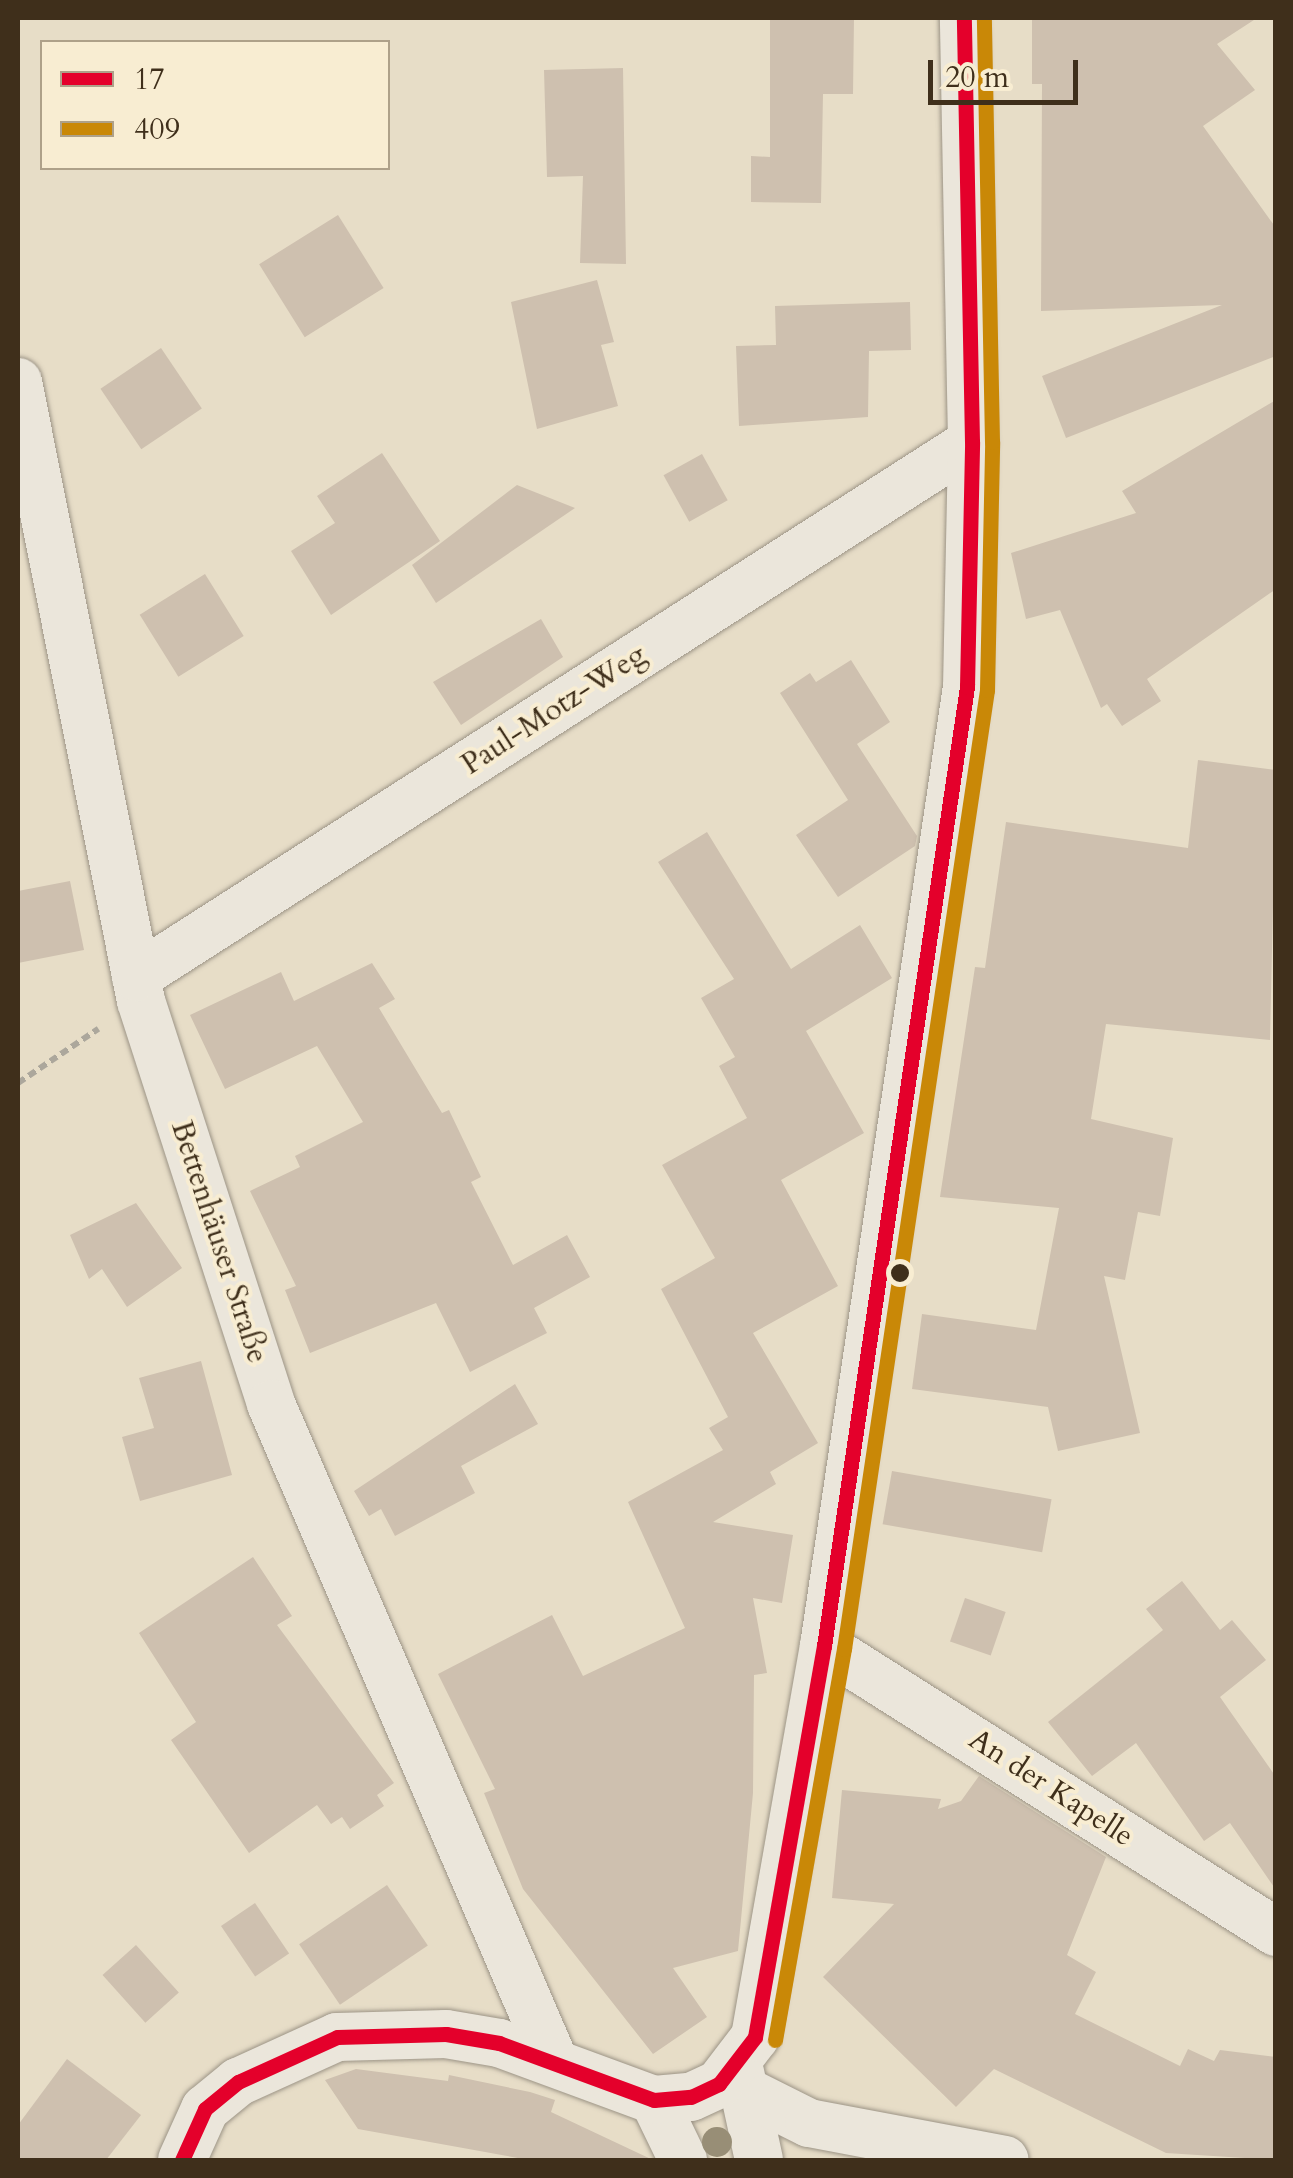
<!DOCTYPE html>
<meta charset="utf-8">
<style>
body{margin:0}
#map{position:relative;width:1293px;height:2178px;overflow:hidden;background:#e7ddc7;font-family:Cardo,serif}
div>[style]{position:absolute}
.building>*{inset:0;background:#cec0af;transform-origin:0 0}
.path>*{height:6px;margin-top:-3px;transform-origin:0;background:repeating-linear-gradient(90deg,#aca79c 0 8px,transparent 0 13px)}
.roads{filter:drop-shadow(0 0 2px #9c9486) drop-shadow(0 0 2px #9c9486)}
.minor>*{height:48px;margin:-24px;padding:0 24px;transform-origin:24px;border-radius:24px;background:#ebe6db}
.bus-1>*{height:15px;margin:-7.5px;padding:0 7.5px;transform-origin:7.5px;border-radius:7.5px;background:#e4002b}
.bus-2>*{height:15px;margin:-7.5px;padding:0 7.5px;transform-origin:7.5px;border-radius:7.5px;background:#c98807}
.trees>*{width:30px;height:30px;margin:-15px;border-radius:50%;background:#988e76}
.dots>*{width:28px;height:28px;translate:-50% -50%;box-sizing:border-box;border:5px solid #f8edd2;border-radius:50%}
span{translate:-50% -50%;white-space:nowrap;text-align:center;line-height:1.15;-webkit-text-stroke:8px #f8edd2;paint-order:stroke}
.street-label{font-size:30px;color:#3f2f1b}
.frame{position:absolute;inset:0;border:20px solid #3f2f1b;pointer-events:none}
.legend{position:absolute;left:40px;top:40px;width:350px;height:130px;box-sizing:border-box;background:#f8edd2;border:2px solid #aea189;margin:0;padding:12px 18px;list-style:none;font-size:30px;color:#3f2f1b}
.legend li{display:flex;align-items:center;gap:20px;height:50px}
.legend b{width:50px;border:2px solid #aea189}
.scale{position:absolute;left:928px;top:60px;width:150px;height:45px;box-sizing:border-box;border:5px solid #3f2f1b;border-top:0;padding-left:12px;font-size:30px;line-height:35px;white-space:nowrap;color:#3f2f1b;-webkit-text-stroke:8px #f8edd2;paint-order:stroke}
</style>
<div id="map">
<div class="building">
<i style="clip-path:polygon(770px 18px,854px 18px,853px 94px,823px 94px,821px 203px,751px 202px,751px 156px,770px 157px)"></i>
<i style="clip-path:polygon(1032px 18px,1257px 18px,1217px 44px,1255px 90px,1203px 126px,1276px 228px,1276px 356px,1066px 438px,1042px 376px,1222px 305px,1041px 311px,1042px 84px,1032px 84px)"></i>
<i style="clip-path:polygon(623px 68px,626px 264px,580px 263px,583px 176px,547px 177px,544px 70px)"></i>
<i style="left:338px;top:215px;width:86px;height:93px;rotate:58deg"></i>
<i style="clip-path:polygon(597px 280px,614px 342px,601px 345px,618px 406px,537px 429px,511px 302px)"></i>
<i style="clip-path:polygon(910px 302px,911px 350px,869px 351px,868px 417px,739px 426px,736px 346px,776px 345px,775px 306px)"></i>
<i style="left:161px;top:348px;width:73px;height:73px;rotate:56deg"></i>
<i style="clip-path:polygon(1276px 400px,1276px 589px,1147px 679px,1161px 701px,1122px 726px,1107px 704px,1101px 708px,1060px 610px,1026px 619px,1011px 553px,1136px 513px,1122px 491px)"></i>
<i style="clip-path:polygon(382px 453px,440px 541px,331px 615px,291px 551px,335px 523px,317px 496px)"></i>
<i style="left:702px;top:454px;width:53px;height:44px;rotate:61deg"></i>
<i style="clip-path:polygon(517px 485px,575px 508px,436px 603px,412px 565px)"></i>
<i style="left:205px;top:574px;width:73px;height:77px;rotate:58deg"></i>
<i style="clip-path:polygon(541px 619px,563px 657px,461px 725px,433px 682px)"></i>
<i style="clip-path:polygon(851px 660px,890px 722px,857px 744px,917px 836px,915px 846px,838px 897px,796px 835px,848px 800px,780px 693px,810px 673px,816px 682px)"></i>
<i style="clip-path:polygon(1198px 760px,1276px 770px,1270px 1040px,1106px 1024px,1091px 1119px,1173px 1138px,1160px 1216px,1138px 1212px,1125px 1280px,1104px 1276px,1140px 1433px,1058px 1451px,1048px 1407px,912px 1389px,922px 1314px,1036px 1330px,1059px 1208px,940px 1197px,975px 967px,985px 968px,1006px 822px,1188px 848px)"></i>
<i style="clip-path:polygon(707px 832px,791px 969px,860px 925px,892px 978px,806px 1031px,864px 1133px,781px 1180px,838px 1286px,753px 1333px,818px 1443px,770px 1472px,776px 1484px,713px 1522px,793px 1535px,782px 1603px,753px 1598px,767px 1673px,754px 1675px,753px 1793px,738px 1951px,673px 1968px,707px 2017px,653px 2054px,523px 1889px,484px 1793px,495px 1789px,438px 1674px,552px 1615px,583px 1676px,685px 1628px,628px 1502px,723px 1450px,709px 1428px,728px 1417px,661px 1289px,715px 1258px,662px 1165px,747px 1118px,719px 1066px,735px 1057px,701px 998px,734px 979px,658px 862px)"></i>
<i style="clip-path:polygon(70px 881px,84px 950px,18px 963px,18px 891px)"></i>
<i style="clip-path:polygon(372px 963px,395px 999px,379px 1008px,442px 1113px,449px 1110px,481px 1177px,471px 1182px,513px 1265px,567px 1235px,590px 1277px,534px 1308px,547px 1333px,470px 1372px,436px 1303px,310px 1353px,285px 1290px,296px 1286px,250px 1191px,300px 1167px,295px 1156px,363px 1122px,317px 1046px,225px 1089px,190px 1015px,281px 972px,294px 1001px)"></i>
<i style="clip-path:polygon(136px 1203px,182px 1268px,127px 1307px,102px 1269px,89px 1279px,70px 1235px)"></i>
<i style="clip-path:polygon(201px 1361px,232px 1475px,140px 1501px,122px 1437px,154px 1428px,139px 1378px)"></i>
<i style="clip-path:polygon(515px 1384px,538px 1424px,461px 1466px,475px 1493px,395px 1536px,381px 1509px,369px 1516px,354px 1491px)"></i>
<i style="left:892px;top:1471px;width:162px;height:54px;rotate:10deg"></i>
<i style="clip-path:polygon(253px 1557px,292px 1616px,277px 1625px,394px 1783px,377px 1795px,384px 1806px,350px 1829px,342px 1817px,331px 1824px,317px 1805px,249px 1853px,171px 1740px,196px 1722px,139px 1633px)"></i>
<i style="clip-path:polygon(1182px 1581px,1220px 1630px,1232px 1620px,1266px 1660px,1220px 1697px,1276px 1777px,1276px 1890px,1230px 1823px,1204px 1841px,1136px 1743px,1092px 1776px,1048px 1722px,1163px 1630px,1146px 1609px)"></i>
<i style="left:965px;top:1598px;width:43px;height:46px;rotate:19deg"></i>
<i style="clip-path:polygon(979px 1776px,1106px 1857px,1067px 1955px,1096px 1972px,1075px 2014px,1180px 2066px,1188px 2049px,1214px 2061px,1220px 2050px,1276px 2057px,1276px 2160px,1166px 2153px,994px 2069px,956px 2107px,823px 1977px,894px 1904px,832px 1898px,842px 1790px,941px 1799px,938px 1809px,961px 1801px)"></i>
<i style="left:387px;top:1885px;width:73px;height:106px;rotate:56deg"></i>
<i style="left:255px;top:1903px;width:61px;height:41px;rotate:56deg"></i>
<i style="left:136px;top:1945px;width:64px;height:45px;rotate:48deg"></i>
<i style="clip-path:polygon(67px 2059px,141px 2115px,106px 2160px,18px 2160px,18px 2125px)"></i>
<i style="clip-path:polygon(356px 2069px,448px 2081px,449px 2075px,530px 2092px,555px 2100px,551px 2112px,653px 2160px,529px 2160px,358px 2129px,325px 2080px)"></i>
</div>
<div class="path">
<i style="left:18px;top:1083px;width:97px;rotate:-34deg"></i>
</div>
<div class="roads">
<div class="minor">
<i style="left:18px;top:382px;width:631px;rotate:78.76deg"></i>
<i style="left:141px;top:1001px;width:423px;rotate:72.1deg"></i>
<i style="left:271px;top:1404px;width:713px;rotate:66.71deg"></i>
<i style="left:136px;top:977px;width:993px;rotate:-32.62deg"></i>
<i style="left:824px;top:1646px;width:535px;rotate:32.32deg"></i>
<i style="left:740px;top:2072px;width:90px;rotate:77.8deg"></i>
<i style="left:749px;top:2093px;width:67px;rotate:26.6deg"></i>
<i style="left:809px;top:2123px;width:199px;rotate:10.7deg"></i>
<i style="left:654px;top:2100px;width:67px;rotate:64.2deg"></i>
<i style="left:182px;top:2160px;width:56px;rotate:-65.7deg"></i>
<i style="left:205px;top:2109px;width:43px;rotate:-39.3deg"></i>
<i style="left:238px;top:2082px;width:109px;rotate:-24.4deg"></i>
<i style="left:337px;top:2037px;width:109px;rotate:-1.6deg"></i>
<i style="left:446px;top:2034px;width:54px;rotate:9.6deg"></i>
<i style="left:499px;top:2043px;width:165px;rotate:20.2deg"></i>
<i style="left:654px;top:2100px;width:37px;rotate:-5deg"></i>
<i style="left:691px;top:2097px;width:31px;rotate:-25deg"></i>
<i style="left:719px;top:2084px;width:59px;rotate:-52.5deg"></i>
<i style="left:755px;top:2037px;width:397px;rotate:-80deg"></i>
<i style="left:824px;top:1646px;width:970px;rotate:-81.52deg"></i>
<i style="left:967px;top:687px;width:245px;rotate:-88.8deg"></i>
<i style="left:972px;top:442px;width:424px;rotate:-91.1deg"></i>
</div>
</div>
<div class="bus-1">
<i style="left:182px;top:2160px;width:56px;rotate:-65.7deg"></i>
<i style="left:205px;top:2109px;width:43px;rotate:-39.3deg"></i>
<i style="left:238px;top:2082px;width:109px;rotate:-24.4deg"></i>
<i style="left:337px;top:2037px;width:109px;rotate:-1.6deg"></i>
<i style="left:446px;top:2034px;width:54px;rotate:9.6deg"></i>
<i style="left:499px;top:2043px;width:165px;rotate:20.2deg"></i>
<i style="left:654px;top:2100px;width:37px;rotate:-5deg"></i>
<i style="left:691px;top:2097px;width:31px;rotate:-25deg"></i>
<i style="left:719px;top:2084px;width:59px;rotate:-52.5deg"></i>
<i style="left:755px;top:2037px;width:397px;rotate:-80deg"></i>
<i style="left:824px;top:1646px;width:970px;rotate:-81.52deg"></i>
<i style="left:967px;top:687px;width:245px;rotate:-88.8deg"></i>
<i style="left:972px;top:442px;width:424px;rotate:-91.1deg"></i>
</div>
<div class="bus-2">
<i style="left:775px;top:2040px;width:397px;rotate:-80deg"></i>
<i style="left:844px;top:1649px;width:970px;rotate:-81.52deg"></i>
<i style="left:987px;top:690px;width:248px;rotate:-88.8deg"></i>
<i style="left:992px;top:442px;width:424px;rotate:-91.1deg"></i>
</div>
<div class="trees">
<i style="left:717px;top:2142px"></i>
</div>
<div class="dots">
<i style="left:900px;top:1273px;background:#3f2f1b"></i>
</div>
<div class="street-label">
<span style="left:554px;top:710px;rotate:-33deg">Paul-Motz-Weg</span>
<span style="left:219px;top:1242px;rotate:72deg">Bettenhäuser Straße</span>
<span style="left:1051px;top:1788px;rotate:33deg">An der Kapelle</span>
</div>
<div class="frame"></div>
<ul class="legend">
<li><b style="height:12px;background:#e4002b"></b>17</li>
<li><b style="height:12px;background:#c98807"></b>409</li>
</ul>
<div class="scale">20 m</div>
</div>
